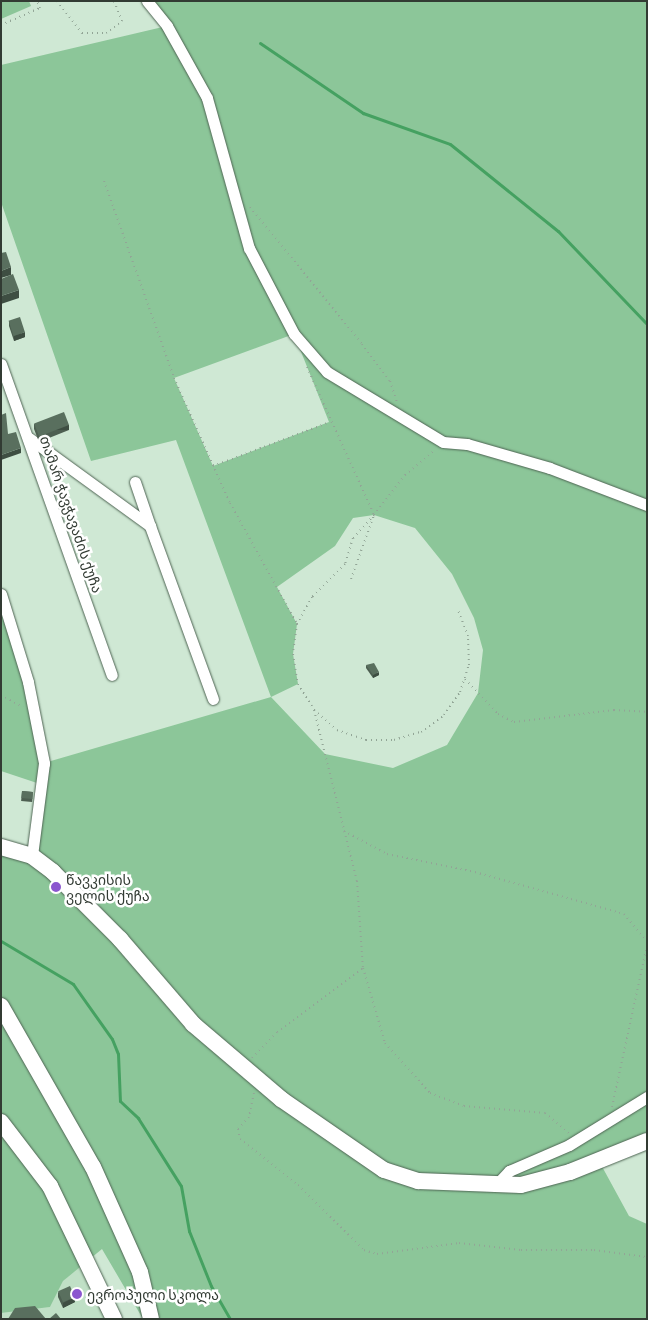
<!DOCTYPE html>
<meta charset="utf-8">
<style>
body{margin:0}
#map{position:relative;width:648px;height:1320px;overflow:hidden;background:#cfe8d4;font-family:Literata,"Noto Sans Georgian",serif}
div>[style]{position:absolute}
.built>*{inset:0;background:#c0e0c6}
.green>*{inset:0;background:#8cc699}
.stream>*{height:3px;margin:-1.5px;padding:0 1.5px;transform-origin:1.5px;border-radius:1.5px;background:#45a161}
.path>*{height:2px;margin-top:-1px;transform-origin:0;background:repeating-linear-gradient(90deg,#92a596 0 1px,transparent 0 5px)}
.roads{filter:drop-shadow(0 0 1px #4e6453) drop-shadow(0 0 1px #4e6453)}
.street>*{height:11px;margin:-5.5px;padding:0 5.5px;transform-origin:5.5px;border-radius:5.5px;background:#fff}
.secondary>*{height:16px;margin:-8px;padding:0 8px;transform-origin:8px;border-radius:8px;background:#fff}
.wall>*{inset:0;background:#4d5f51;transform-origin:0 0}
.shaded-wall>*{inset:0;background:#3e4e42;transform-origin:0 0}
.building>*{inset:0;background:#596f5e;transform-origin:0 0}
.dots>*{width:14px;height:14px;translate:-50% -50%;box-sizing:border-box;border:2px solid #fff;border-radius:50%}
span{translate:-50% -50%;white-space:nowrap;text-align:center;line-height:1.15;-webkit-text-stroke:5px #fff;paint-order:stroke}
.street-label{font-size:14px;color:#323b33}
.poi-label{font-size:14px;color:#323b33}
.left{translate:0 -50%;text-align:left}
.frame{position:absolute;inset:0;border:2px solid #323b33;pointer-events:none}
</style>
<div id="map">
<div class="built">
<i style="clip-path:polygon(84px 1260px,109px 1319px,1px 1319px,1px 1313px,50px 1307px,63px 1281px)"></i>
</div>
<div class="green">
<i style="clip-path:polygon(1px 1px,29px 1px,31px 6px,1px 19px)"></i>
<i style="clip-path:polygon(evenodd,147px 1px,647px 1px,647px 1141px,599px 1161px,629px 1216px,647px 1224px,647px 1319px,143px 1319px,102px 1249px,63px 1281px,50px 1307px,1px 1313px,1px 847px,32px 856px,43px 785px,1px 771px,1px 594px,44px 763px,271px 697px,176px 440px,91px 461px,1px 202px,1px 65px,167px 26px,147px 1px,294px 334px,329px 422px,213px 466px,174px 378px,294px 334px,147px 1px,374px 515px,415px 528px,452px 574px,474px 618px,483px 650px,478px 693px,447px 745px,393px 768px,325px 754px,271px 697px,298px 684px,293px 654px,297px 624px,277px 587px,335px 546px,353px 518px,374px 515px,147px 1px,53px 871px,96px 902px,174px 994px,53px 871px)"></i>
</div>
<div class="stream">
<i style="left:260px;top:43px;width:125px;rotate:34.2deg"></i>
<i style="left:363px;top:113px;width:92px;rotate:19.6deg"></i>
<i style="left:450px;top:144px;width:139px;rotate:38.9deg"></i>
<i style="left:558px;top:231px;width:129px;rotate:46.3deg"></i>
<i style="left:1px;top:941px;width:84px;rotate:30.8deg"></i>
<i style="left:73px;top:984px;width:67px;rotate:54.7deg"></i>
<i style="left:112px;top:1039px;width:16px;rotate:68deg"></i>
<i style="left:118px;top:1054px;width:47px;rotate:87.6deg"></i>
<i style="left:120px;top:1101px;width:25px;rotate:43deg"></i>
<i style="left:138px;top:1118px;width:80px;rotate:57.7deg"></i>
<i style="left:181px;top:1186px;width:46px;rotate:79.9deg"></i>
<i style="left:189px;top:1231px;width:59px;rotate:68.2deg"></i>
<i style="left:211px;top:1286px;width:38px;rotate:60deg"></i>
</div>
<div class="path">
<i style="left:57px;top:1px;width:41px;rotate:52deg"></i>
<i style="left:82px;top:33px;width:24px"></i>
<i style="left:106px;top:33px;width:20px;rotate:-37deg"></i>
<i style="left:122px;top:21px;width:22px;rotate:-112deg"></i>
<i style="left:1px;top:25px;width:43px;rotate:-23.6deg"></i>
<i style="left:40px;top:8px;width:8px;rotate:-113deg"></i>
<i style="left:104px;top:181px;width:209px;rotate:70.4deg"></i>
<i style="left:174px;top:378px;width:137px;rotate:65.9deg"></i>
<i style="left:230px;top:503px;width:138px;rotate:61deg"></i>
<i style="left:250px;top:207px;width:177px;rotate:50.7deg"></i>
<i style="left:362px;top:344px;width:46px;rotate:52.9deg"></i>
<i style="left:390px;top:381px;width:22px;rotate:72deg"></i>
<i style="left:307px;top:367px;width:162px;rotate:65.6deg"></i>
<i style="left:374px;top:515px;width:31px;rotate:132deg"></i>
<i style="left:353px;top:538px;width:27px;rotate:107deg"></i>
<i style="left:345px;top:564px;width:47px;rotate:135deg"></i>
<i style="left:312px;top:597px;width:31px;rotate:119deg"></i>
<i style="left:297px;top:624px;width:30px;rotate:98deg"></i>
<i style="left:293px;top:654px;width:30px;rotate:81deg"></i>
<i style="left:298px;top:684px;width:31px;rotate:58deg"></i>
<i style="left:314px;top:710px;width:30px;rotate:41deg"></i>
<i style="left:337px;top:730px;width:31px;rotate:19deg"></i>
<i style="left:366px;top:740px;width:28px"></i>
<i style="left:394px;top:740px;width:28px;rotate:-17deg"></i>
<i style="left:421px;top:732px;width:29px;rotate:-36deg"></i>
<i style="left:444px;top:715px;width:28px;rotate:-55deg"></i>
<i style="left:460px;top:692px;width:28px;rotate:-72deg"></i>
<i style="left:469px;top:665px;width:29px;rotate:-92deg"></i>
<i style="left:468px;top:636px;width:28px;rotate:-111deg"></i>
<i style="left:213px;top:466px;width:125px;rotate:-20.6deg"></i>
<i style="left:351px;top:579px;width:68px;rotate:-70.2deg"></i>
<i style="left:374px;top:515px;width:51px;rotate:-52.2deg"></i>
<i style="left:405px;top:475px;width:39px;rotate:-40deg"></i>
<i style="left:465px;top:679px;width:48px;rotate:46.7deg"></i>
<i style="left:498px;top:714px;width:18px;rotate:27deg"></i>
<i style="left:514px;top:722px;width:101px;rotate:-6.8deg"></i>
<i style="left:614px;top:710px;width:33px;rotate:3deg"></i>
<i style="left:1px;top:695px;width:25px;rotate:29deg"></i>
<i style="left:314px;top:710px;width:176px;rotate:75.9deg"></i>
<i style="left:357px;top:881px;width:87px;rotate:86.1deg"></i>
<i style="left:363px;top:968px;width:78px;rotate:73.7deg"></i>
<i style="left:385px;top:1043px;width:67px;rotate:48deg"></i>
<i style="left:430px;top:1093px;width:36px;rotate:21deg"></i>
<i style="left:464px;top:1106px;width:81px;rotate:4.9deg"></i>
<i style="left:545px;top:1113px;width:31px;rotate:40deg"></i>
<i style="left:344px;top:831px;width:49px;rotate:28.1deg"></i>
<i style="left:387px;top:854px;width:90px;rotate:11.6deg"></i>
<i style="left:475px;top:872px;width:155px;rotate:15.7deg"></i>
<i style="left:624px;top:914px;width:35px;rotate:50deg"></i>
<i style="left:252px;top:1058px;width:36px;rotate:-46deg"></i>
<i style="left:277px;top:1032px;width:107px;rotate:-36.7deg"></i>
<i style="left:254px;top:1093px;width:25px;rotate:102deg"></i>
<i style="left:249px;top:1117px;width:16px;rotate:133deg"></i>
<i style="left:238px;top:1129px;width:10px;rotate:79deg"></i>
<i style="left:240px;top:1139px;width:74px;rotate:38.4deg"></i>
<i style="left:298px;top:1185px;width:93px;rotate:44.6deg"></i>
<i style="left:364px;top:1250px;width:14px;rotate:17deg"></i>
<i style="left:377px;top:1254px;width:83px;rotate:-7.6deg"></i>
<i style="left:459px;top:1243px;width:62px;rotate:6.4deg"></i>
<i style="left:521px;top:1250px;width:73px"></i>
<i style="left:594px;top:1250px;width:53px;rotate:7.5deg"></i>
<i style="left:612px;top:1107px;width:166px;rotate:-77.8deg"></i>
</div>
<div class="roads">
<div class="street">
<i style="left:147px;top:1px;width:32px;rotate:51deg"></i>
<i style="left:167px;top:26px;width:82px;rotate:60.9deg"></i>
<i style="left:207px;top:98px;width:156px;rotate:74.4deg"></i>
<i style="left:249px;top:248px;width:97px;rotate:62.4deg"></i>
<i style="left:294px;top:334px;width:50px;rotate:49deg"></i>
<i style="left:327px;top:372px;width:135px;rotate:31.1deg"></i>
<i style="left:443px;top:442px;width:24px;rotate:5deg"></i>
<i style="left:467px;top:444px;width:86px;rotate:16.1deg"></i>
<i style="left:550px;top:468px;width:104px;rotate:20.9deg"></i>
<i style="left:1px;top:364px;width:330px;rotate:70.4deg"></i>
<i style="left:29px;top:438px;width:150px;rotate:36deg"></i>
<i style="left:150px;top:526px;width:184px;rotate:70deg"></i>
<i style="left:135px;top:482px;width:46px;rotate:71.2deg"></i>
<i style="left:1px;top:594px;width:92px;rotate:72.9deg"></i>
<i style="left:28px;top:682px;width:83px;rotate:78.8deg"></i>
<i style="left:44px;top:763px;width:94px;rotate:97.4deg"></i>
<i style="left:495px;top:1186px;width:21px;rotate:-47deg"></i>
<i style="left:509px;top:1171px;width:65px;rotate:-23.4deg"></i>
<i style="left:569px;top:1145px;width:92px;rotate:-31.6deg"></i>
</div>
<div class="secondary">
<i style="left:1px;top:847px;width:32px;rotate:16deg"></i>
<i style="left:32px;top:856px;width:26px;rotate:37deg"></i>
<i style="left:53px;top:872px;width:95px;rotate:45deg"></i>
<i style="left:120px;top:939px;width:112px;rotate:49.3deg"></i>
<i style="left:193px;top:1024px;width:116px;rotate:40.4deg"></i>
<i style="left:281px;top:1099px;width:125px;rotate:34.6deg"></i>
<i style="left:384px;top:1170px;width:36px;rotate:18deg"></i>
<i style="left:418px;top:1181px;width:103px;rotate:2.2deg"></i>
<i style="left:521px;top:1185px;width:51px;rotate:-14.9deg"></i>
<i style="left:570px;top:1172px;width:83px;rotate:-21.9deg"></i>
<i style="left:1px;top:1006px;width:185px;rotate:60.3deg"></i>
<i style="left:93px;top:1167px;width:115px;rotate:65.9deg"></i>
<i style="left:140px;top:1272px;width:48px;rotate:76.8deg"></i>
<i style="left:1px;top:1122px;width:81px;rotate:52.6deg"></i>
<i style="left:50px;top:1186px;width:148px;rotate:64.3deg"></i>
</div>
</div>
<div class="wall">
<i style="clip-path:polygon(9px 321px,25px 337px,14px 341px,9px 326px)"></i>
<i style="clip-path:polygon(34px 424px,69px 430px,39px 442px,34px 429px)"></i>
<i style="clip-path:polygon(366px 665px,379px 675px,373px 678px,366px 668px)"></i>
<i style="left:22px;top:791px;width:11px;height:10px;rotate:5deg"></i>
<i style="clip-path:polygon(58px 1292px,75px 1302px,63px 1308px,58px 1297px)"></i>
</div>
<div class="shaded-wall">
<i style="clip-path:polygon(11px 267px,11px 275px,1px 278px,1px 271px)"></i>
<i style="clip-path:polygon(19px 290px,19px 298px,1px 304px,1px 296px)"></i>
<i style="clip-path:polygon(25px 332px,25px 337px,14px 341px,14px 336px)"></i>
<i style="left:69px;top:425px;width:5px;height:32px;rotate:90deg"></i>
<i style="clip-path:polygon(21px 448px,21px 453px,1px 460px,1px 455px)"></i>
<i style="clip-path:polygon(379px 672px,379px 675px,373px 678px,373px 675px)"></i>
<i style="clip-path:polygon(75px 1297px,75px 1302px,63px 1308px,63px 1303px)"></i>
</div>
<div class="building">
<i style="clip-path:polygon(6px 252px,11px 267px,1px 271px,1px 253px)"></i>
<i style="clip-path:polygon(13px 274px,19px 290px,1px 296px,1px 279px)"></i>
<i style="left:20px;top:317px;width:16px;height:12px;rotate:72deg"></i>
<i style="left:64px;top:412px;width:14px;height:32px;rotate:69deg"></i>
<i style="clip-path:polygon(6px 413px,8px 434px,16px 432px,21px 448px,1px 455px,1px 415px)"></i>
<i style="clip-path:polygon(374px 663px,379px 672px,373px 675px,366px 665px)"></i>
<i style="left:22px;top:791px;width:11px;height:7px;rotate:5deg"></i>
<i style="left:70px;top:1286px;width:12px;height:13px;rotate:66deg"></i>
<i style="clip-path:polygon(35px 1306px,46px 1319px,8px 1319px,15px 1308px)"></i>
<i style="clip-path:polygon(56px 1313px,61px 1319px,49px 1319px)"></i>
</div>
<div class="dots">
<i style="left:56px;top:887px;background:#8b57cf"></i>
<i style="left:77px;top:1294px;background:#8b57cf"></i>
</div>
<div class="street-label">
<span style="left:72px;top:514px;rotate:71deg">თამარ ჭავჭავაძის ქუჩა</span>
</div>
<div class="poi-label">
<span class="left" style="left:66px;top:887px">წავკისის<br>ველის ქუჩა</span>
<span class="left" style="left:87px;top:1294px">ევროპული სკოლა</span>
</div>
<div class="frame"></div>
</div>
